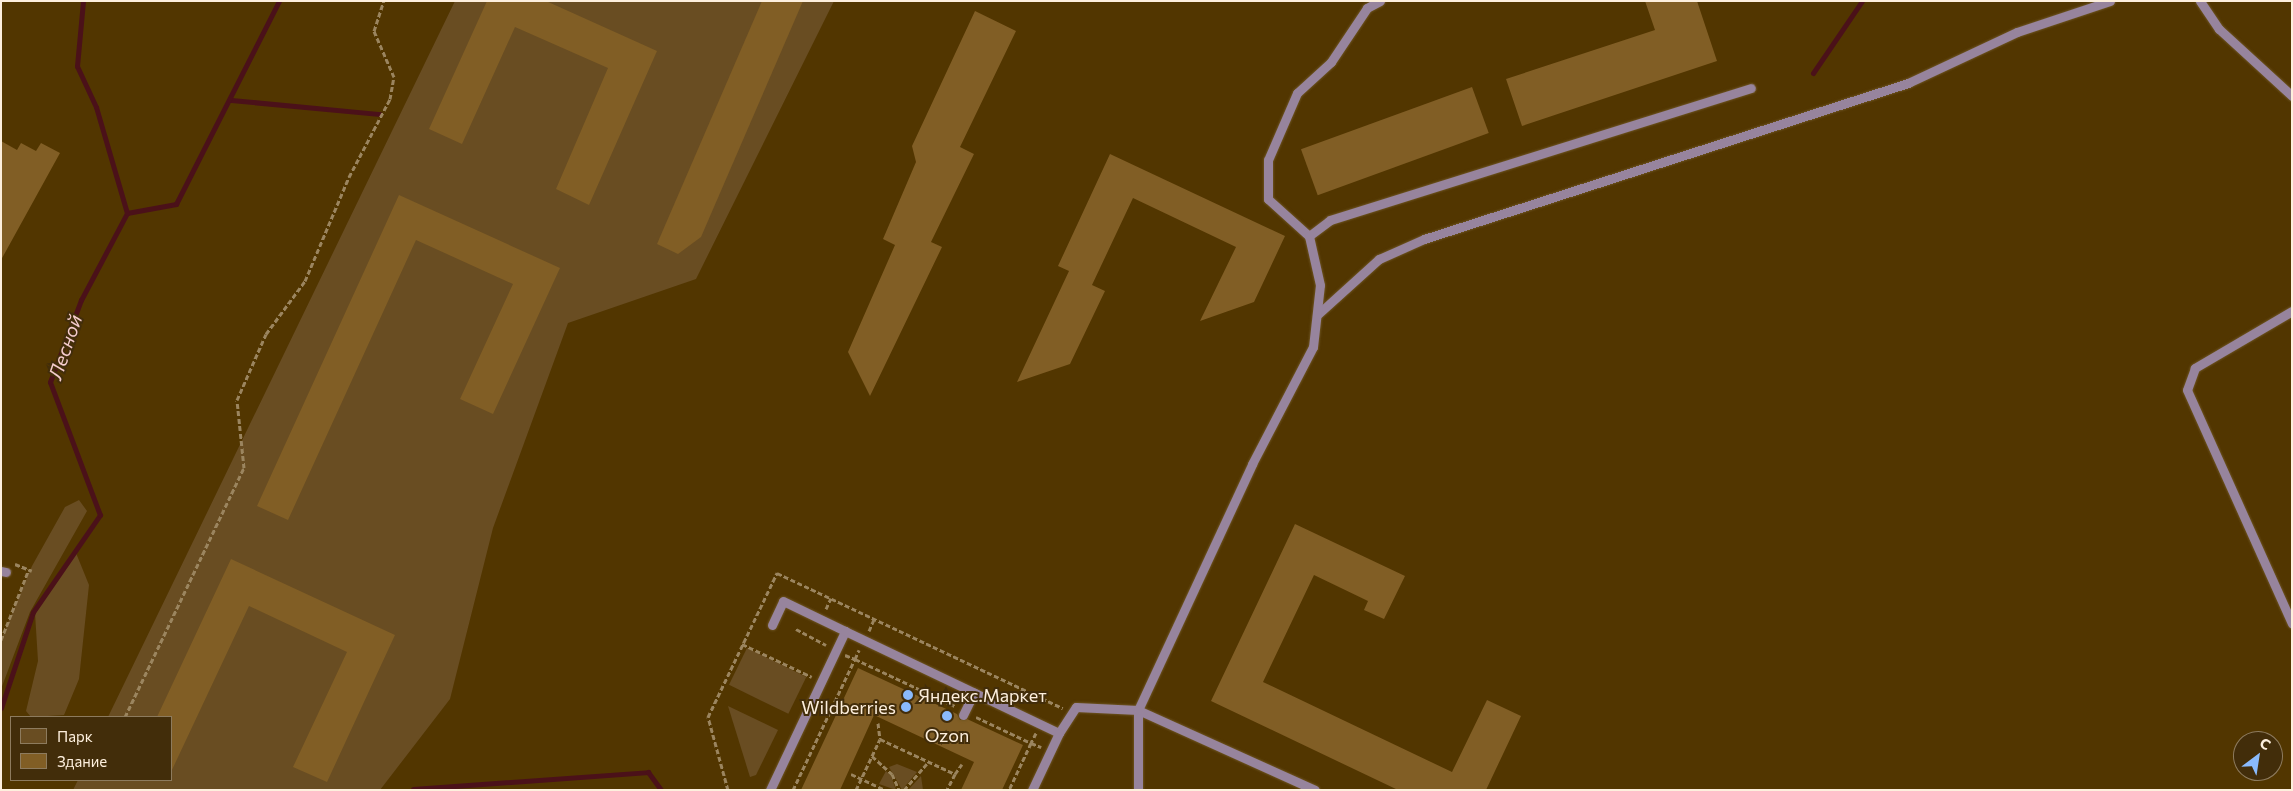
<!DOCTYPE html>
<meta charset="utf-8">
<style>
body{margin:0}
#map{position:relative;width:2293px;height:791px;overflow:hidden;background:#523600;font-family:Commissioner,sans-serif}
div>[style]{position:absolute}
.green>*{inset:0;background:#694d22;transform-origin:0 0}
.stream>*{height:5px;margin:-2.5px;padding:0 2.5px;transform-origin:2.5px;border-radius:2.5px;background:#4b1119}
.building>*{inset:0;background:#815e25;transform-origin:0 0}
.path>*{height:3px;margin-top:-1.5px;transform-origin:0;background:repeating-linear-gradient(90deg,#9b855f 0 5px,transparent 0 7.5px)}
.roads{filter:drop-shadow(0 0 1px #6d5423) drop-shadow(0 0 1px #6d5423)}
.lane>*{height:9px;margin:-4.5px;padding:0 4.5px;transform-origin:4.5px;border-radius:4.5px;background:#97849d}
.dots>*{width:14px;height:14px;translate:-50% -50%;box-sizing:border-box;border:2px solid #422d0a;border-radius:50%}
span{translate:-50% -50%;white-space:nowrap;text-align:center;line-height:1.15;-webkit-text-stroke:4px #422d0a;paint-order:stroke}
.poi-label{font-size:18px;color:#fdefdd}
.left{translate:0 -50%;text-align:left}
.right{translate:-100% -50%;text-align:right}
.water-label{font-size:19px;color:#f5cccd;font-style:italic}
.frame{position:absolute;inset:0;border:2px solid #fdefdd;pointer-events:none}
.legend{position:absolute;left:10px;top:716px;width:162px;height:65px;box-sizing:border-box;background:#422d0a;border:1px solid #8d7b5e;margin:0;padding:6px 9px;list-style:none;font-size:15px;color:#fdefdd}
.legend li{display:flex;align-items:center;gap:10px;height:25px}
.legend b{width:25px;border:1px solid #8d7b5e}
.north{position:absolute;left:2233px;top:731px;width:50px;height:50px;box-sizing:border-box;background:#422d0a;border:1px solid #8d7b5e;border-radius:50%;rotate:31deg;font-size:14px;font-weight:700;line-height:20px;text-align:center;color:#fdefdd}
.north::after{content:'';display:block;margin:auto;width:18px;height:22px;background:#8abafc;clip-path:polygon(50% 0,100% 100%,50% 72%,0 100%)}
</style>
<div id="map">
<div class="green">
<i style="clip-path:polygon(455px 1px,834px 1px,696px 279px,568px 323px,493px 528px,450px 699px,380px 790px,73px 790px,78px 780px,171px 780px,171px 717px,108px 717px)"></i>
<i style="clip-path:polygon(79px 500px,87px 511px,30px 612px,1px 689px,1px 639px,32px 566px,65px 507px)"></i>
<i style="clip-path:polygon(76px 553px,89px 585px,79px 679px,64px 715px,31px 717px,26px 711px,38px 661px,35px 613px)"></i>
<i style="left:747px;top:648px;width:66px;height:41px;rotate:26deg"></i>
<i style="clip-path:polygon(728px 706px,778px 730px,756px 775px,750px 777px)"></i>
<i style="clip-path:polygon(897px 764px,917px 772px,902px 790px,889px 767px)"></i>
<i style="clip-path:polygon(886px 771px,891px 776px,896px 790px,879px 784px)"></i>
<i style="clip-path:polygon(921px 776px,923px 790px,908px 790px)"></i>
</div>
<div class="stream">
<i style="left:1813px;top:73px;width:87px;rotate:-55.8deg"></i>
<i style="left:231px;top:100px;width:150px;rotate:5.4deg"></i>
<i style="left:127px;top:213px;width:50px;rotate:-10.4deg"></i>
<i style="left:176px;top:204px;width:228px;rotate:-63.1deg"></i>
<i style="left:1px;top:708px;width:101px;rotate:-71.6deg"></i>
<i style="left:33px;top:612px;width:118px;rotate:-55.4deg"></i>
<i style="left:100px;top:515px;width:142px;rotate:-110.6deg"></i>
<i style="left:50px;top:382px;width:88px;rotate:-69.3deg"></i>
<i style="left:81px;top:300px;width:98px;rotate:-62.1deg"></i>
<i style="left:127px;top:213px;width:110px;rotate:-106.3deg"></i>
<i style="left:96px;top:107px;width:45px;rotate:-114.9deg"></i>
<i style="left:77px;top:66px;width:65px;rotate:-84.7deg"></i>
<i style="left:413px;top:789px;width:236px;rotate:-4.1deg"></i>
<i style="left:648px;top:772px;width:22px;rotate:54deg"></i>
</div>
<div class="building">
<i style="clip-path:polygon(487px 1px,546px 1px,657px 51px,589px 205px,556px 189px,608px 68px,515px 27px,462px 144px,429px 129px)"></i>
<i style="clip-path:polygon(762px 1px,803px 1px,701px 237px,678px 254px,657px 244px)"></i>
<i style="clip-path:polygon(1645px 1px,1697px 1px,1717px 61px,1522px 126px,1506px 79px,1655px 30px)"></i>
<i style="clip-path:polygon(975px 11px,1016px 31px,960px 147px,974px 154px,931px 242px,942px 247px,870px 396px,848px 352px,895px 245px,883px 239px,916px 162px,912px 146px)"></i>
<i style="left:1472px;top:87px;width:49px;height:182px;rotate:70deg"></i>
<i style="clip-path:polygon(1px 141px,17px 150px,21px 143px,36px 151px,41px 143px,60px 153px,1px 260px)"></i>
<i style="clip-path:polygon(1110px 154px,1285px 236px,1254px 302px,1200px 321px,1236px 247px,1133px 198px,1092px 285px,1105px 291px,1070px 364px,1017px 382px,1069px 271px,1058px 266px)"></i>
<i style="clip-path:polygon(399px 195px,560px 268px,493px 414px,460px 399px,513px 284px,416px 240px,288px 520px,257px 506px)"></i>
<i style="clip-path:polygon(1295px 524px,1405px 576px,1384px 619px,1364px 610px,1368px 601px,1314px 575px,1263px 682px,1452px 772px,1487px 700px,1521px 716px,1486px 790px,1398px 790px,1211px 701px)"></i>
<i style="clip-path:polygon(231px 559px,395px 635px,327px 782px,293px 767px,347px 652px,249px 606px,171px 772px,171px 717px,157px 717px)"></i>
<i style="clip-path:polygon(858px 668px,957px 714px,960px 720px,967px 719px,1023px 745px,1002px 790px,961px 790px,974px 762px,874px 715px,840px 790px,801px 790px)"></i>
</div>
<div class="path">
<i style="left:15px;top:564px;width:18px;rotate:22deg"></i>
<i style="left:826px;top:609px;width:12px;rotate:-66deg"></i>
<i style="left:796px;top:629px;width:34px;rotate:28deg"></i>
<i style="left:869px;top:631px;width:13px;rotate:-67deg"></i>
<i style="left:1px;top:640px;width:76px;rotate:-68.5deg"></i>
<i style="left:742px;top:644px;width:77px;rotate:25.2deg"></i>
<i style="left:845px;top:655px;width:11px;rotate:22deg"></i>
<i style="left:855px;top:659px;width:10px;rotate:-66deg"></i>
<i style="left:125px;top:717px;width:276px;rotate:-64.5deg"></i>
<i style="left:244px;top:468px;width:68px;rotate:-95.9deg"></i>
<i style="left:237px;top:400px;width:72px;rotate:-66.3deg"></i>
<i style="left:266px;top:334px;width:66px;rotate:-53.7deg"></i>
<i style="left:305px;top:281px;width:113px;rotate:-67.1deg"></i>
<i style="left:349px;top:177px;width:88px;rotate:-62.3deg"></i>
<i style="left:390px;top:99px;width:22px;rotate:-80deg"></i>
<i style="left:394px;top:77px;width:50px;rotate:-113.5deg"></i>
<i style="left:374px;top:31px;width:32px;rotate:-72deg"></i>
<i style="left:976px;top:717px;width:61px;rotate:25.3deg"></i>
<i style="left:1031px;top:743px;width:52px;rotate:115.1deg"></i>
<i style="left:878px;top:723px;width:16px;rotate:83deg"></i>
<i style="left:1036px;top:733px;width:11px;rotate:117deg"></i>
<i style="left:1031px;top:743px;width:11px;rotate:22deg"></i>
<i style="left:872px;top:756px;width:27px;rotate:42deg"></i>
<i style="left:892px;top:774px;width:17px;rotate:66deg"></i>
<i style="left:851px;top:774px;width:38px;rotate:25deg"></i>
<i style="left:955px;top:774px;width:12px;rotate:-55deg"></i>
<i style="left:728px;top:790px;width:76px;rotate:-105.3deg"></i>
<i style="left:708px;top:717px;width:160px;rotate:-64.4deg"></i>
<i style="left:777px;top:573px;width:316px;rotate:25.3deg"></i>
<i style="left:793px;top:790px;width:145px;rotate:-64.7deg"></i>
<i style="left:855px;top:659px;width:110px;rotate:25.2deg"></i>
<i style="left:856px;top:790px;width:56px;rotate:-64.8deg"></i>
<i style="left:880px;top:739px;width:83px;rotate:25deg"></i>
<i style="left:955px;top:774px;width:18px;rotate:117deg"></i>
<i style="left:904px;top:790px;width:37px;rotate:-49deg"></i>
</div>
<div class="roads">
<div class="lane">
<i style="left:1380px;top:1px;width:15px;rotate:152deg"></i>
<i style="left:1367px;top:8px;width:65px;rotate:123.7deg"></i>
<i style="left:1331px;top:62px;width:46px;rotate:137.6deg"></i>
<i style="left:1297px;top:93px;width:73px;rotate:113.4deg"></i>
<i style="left:1268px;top:160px;width:39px;rotate:90deg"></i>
<i style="left:1268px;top:199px;width:55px;rotate:42.1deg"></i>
<i style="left:1309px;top:236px;width:26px;rotate:-37deg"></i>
<i style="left:1330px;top:220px;width:441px;rotate:-17.4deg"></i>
<i style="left:2200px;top:1px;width:34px;rotate:56deg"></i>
<i style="left:2219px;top:29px;width:99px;rotate:42.5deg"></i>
<i style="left:2292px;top:311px;width:113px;rotate:149.6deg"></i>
<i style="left:2195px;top:368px;width:23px;rotate:110deg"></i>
<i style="left:2187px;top:390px;width:256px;rotate:65.8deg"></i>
<i style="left:1317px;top:315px;width:84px;rotate:-42.1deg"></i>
<i style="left:1379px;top:259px;width:49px;rotate:-24deg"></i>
<i style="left:1424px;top:239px;width:509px;rotate:-17.86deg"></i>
<i style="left:1908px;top:83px;width:120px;rotate:-25.1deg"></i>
<i style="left:2017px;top:32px;width:98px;rotate:-18.4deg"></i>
<i style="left:1px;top:571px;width:5px;rotate:11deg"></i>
<i style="left:772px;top:625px;width:26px;rotate:-65deg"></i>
<i style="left:783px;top:601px;width:69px;rotate:25.8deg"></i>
<i style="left:963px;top:715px;width:25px;rotate:-64deg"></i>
<i style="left:1059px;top:733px;width:31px;rotate:-57deg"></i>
<i style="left:1076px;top:707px;width:62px;rotate:2.8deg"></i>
<i style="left:1138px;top:710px;width:194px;rotate:24.3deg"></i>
<i style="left:770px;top:790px;width:176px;rotate:-64.7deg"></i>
<i style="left:845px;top:631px;width:237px;rotate:25.5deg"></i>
<i style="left:1059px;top:733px;width:63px;rotate:115.3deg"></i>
<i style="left:1138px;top:790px;width:80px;rotate:-90deg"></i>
<i style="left:1138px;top:710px;width:271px;rotate:-65.1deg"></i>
<i style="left:1252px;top:464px;width:132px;rotate:-62.5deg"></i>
<i style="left:1313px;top:347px;width:62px;rotate:-83.6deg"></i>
<i style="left:1320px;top:285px;width:50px;rotate:-102.7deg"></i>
</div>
</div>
<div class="dots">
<i style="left:908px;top:695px;background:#8abafc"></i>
<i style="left:906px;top:707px;background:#8abafc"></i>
<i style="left:947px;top:716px;background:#8abafc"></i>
</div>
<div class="poi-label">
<span class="left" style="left:918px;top:695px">Яндекс.Маркет</span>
<span class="right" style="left:896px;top:707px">Wildberries</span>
<span style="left:947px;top:735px">Ozon</span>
</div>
<div class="water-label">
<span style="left:65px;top:347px;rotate:-71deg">Лесной</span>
</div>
<div class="frame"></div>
<ul class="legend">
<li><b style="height:14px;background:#694d22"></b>Парк</li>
<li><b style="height:14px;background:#815e25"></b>Здание</li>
</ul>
<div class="north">С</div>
</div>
